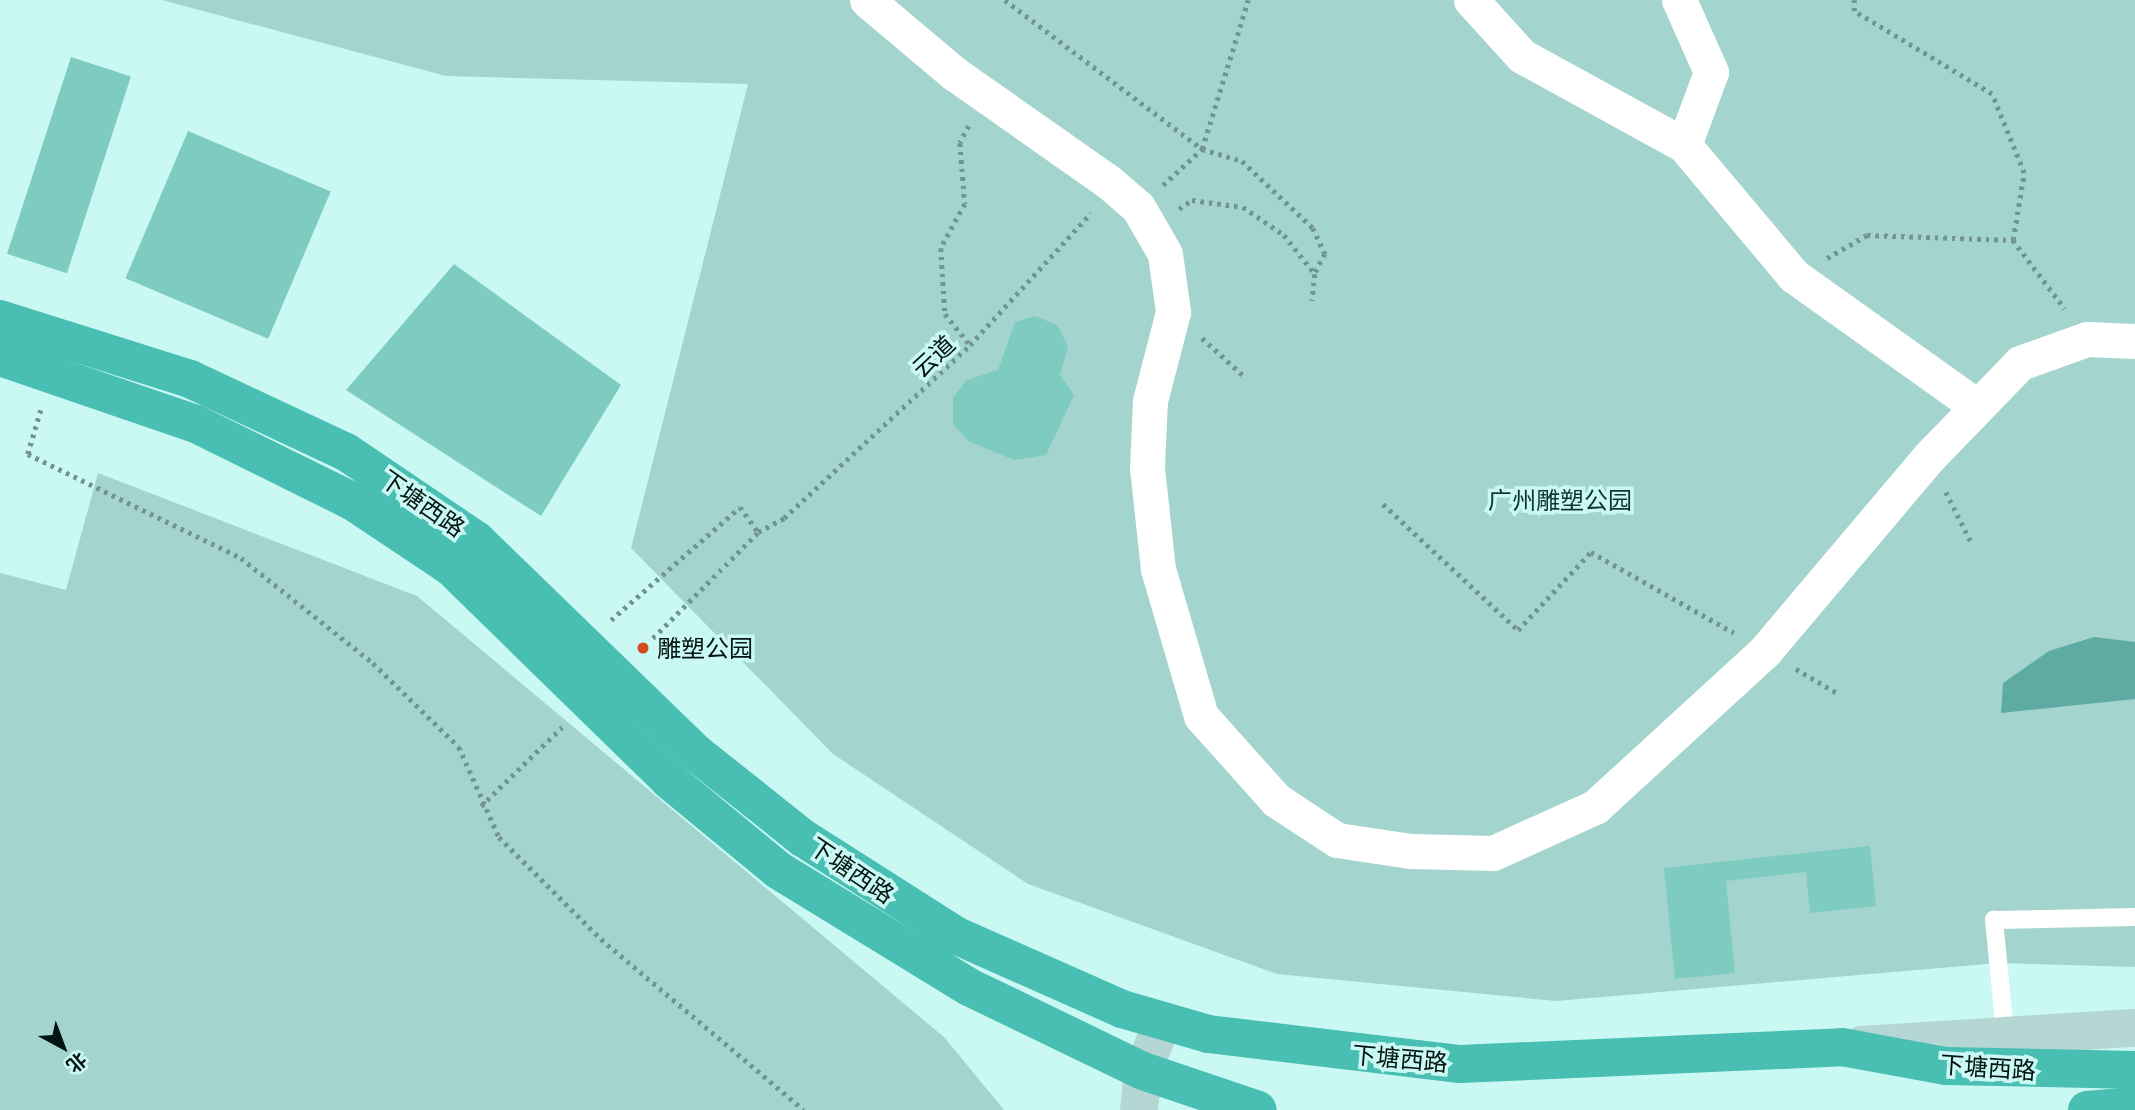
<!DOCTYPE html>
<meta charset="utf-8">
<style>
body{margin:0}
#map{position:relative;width:2135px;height:1110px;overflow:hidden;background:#caf9f3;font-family:Lato,"Noto Sans SC",sans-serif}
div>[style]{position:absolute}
.green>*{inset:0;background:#a3d4ce}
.water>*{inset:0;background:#5eaba3}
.building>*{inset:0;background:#7ecbc2;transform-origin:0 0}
.path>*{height:4.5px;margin-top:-2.25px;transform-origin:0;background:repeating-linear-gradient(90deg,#739490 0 3.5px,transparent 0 8.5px)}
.lane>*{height:18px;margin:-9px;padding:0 9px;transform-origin:9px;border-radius:9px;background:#fff}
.street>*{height:35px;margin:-17.5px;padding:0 17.5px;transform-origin:17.5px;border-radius:17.5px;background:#fff}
.secondary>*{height:38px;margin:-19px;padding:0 19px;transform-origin:19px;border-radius:19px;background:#b5d7d3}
.highway>*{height:38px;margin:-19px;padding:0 19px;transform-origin:19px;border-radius:19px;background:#49beb3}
.dots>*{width:19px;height:19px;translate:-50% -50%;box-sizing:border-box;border:4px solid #caf9f3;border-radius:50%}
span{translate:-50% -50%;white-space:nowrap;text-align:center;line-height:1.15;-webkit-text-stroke:7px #caf9f3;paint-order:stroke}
.street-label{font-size:24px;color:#041413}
.park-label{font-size:24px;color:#103532}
.poi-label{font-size:24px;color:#041413}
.left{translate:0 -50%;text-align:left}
.north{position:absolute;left:28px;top:1012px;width:70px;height:70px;-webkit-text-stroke:5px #caf9f3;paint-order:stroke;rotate:139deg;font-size:19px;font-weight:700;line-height:28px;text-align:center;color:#041413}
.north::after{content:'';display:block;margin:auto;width:24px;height:32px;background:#041413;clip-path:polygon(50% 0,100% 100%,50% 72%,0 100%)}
</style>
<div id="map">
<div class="green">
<i style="clip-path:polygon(162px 0,2135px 0,2135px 967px,1998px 963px,1556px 1001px,1277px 974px,1028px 884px,833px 754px,631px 548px,748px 84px,446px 76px)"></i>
<i style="clip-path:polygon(98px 473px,417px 596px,945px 1038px,1004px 1110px,0 1110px,0 573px,66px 590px)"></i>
</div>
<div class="water">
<i style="clip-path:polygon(2094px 637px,2135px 642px,2135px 699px,2001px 713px,2003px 683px,2049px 651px)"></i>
</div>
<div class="building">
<i style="left:71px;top:57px;width:63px;height:207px;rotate:18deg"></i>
<i style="left:188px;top:131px;width:155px;height:160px;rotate:23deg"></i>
<i style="clip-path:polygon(454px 264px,621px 385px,541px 516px,346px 390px)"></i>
<i style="clip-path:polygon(1035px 316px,1057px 325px,1068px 346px,1060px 375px,1074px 395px,1046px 455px,1014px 460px,968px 441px,953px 424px,953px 397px,967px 380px,998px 370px,1015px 322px)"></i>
<i style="clip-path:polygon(1870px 846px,1876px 906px,1810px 913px,1806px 872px,1726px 881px,1735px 973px,1675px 979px,1664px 868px)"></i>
</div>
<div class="path">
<i style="left:1005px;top:0;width:247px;rotate:37.1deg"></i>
<i style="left:1202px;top:149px;width:42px;rotate:16.7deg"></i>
<i style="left:1242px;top:161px;width:98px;rotate:43.3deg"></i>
<i style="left:1313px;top:228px;width:29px;rotate:65deg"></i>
<i style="left:1325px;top:254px;width:22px;rotate:117deg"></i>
<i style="left:969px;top:126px;width:19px;rotate:118deg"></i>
<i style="left:960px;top:143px;width:61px;rotate:85.3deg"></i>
<i style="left:965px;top:204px;width:50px;rotate:118.6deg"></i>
<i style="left:941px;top:248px;width:66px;rotate:86.5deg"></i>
<i style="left:945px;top:314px;width:40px;rotate:51deg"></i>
<i style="left:1163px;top:185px;width:53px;rotate:-42.7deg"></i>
<i style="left:1202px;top:149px;width:156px;rotate:-72.8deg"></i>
<i style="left:1179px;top:209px;width:16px;rotate:-35deg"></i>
<i style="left:1192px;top:200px;width:51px;rotate:7.8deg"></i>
<i style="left:1243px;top:207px;width:50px;rotate:34.3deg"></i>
<i style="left:1284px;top:235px;width:50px;rotate:51.5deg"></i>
<i style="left:1315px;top:274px;width:27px;rotate:96deg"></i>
<i style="left:2013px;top:240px;width:86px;rotate:53deg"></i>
<i style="left:1827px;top:258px;width:46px;rotate:-29.9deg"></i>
<i style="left:1867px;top:235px;width:146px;rotate:2deg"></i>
<i style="left:2013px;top:240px;width:68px;rotate:-80.7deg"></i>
<i style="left:2024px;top:173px;width:85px;rotate:-112.1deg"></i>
<i style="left:1992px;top:94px;width:161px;rotate:-149deg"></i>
<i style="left:1854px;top:11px;width:11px;rotate:-90deg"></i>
<i style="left:1202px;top:338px;width:55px;rotate:42.1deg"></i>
<i style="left:41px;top:410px;width:46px;rotate:106.5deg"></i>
<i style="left:28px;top:454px;width:237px;rotate:26deg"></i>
<i style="left:241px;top:558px;width:169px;rotate:38.5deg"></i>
<i style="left:373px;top:663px;width:120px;rotate:44.3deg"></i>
<i style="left:459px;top:747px;width:98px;rotate:66deg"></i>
<i style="left:499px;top:837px;width:144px;rotate:45deg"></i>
<i style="left:601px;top:939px;width:265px;rotate:40.1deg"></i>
<i style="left:1946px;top:492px;width:56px;rotate:63.4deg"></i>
<i style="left:1383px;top:504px;width:185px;rotate:43deg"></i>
<i style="left:1518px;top:630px;width:107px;rotate:-46.9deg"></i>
<i style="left:1591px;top:552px;width:164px;rotate:29.5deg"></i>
<i style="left:611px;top:620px;width:171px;rotate:-41.2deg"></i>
<i style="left:740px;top:507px;width:31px;rotate:54deg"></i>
<i style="left:641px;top:650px;width:166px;rotate:-45.2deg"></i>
<i style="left:758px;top:532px;width:30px;rotate:-28deg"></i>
<i style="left:784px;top:518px;width:254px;rotate:-42.9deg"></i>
<i style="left:970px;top:345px;width:179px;rotate:-47.5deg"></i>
<i style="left:1796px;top:669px;width:48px;rotate:30.3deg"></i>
<i style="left:481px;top:806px;width:113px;rotate:-44.3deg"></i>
</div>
<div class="lane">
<i style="left:2005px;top:1032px;width:113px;rotate:-95.6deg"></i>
<i style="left:1994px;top:920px;width:141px;rotate:-1.2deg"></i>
</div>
<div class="street">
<i style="left:867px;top:0;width:115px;rotate:40.1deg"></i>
<i style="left:955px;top:74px;width:189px;rotate:35.1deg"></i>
<i style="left:1110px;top:183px;width:37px;rotate:41deg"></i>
<i style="left:1138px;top:207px;width:54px;rotate:60.1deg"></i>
<i style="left:1165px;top:254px;width:59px;rotate:82.1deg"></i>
<i style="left:1173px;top:312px;width:92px;rotate:104.5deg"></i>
<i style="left:1150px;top:401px;width:67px;rotate:92.6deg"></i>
<i style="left:1147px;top:468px;width:102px;rotate:83.8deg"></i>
<i style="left:1158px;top:569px;width:153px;rotate:73.7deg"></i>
<i style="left:1201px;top:716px;width:113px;rotate:48.2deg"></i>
<i style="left:1276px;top:800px;width:73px;rotate:33.3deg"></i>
<i style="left:1337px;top:840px;width:75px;rotate:8.5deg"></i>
<i style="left:1411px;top:851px;width:82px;rotate:1.4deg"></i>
<i style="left:1493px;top:853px;width:112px;rotate:-24.3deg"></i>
<i style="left:1595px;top:807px;width:231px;rotate:-42.5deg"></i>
<i style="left:1765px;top:651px;width:254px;rotate:-49.8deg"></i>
<i style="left:1929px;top:457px;width:131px;rotate:-45.9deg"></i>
<i style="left:2020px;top:363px;width:71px;rotate:-19.7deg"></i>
<i style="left:2087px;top:339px;width:48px;rotate:2.4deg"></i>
<i style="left:1471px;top:0;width:76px;rotate:47.7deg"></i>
<i style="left:1522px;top:56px;width:185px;rotate:28.8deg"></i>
<i style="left:1684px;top:145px;width:171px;rotate:50deg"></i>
<i style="left:1794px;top:276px;width:224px;rotate:35.5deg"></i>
<i style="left:1679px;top:0;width:79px;rotate:66deg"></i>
<i style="left:1711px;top:72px;width:78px;rotate:110.3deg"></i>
</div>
<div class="secondary">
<i style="left:1861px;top:1045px;width:275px;rotate:-3.6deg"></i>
<i style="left:1139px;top:1110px;width:39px;rotate:-84deg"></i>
<i style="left:1143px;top:1071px;width:52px;rotate:-68.4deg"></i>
</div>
<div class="highway">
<i style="left:0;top:319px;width:199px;rotate:17.5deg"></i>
<i style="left:190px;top:379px;width:172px;rotate:25.1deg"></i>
<i style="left:346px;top:452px;width:157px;rotate:34.1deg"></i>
<i style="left:476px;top:540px;width:306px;rotate:44.1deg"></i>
<i style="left:696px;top:753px;width:137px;rotate:38.5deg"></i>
<i style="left:803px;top:838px;width:180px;rotate:32.5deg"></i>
<i style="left:955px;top:935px;width:183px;rotate:23.9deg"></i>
<i style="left:1122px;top:1009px;width:90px;rotate:16.2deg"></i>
<i style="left:1208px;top:1034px;width:254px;rotate:6.8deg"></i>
<i style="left:1460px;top:1064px;width:382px;rotate:-2.5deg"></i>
<i style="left:1842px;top:1047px;width:106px;rotate:10.4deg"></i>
<i style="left:1946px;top:1066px;width:189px;rotate:1.2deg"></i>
<i style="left:0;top:357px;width:207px;rotate:18.9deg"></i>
<i style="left:196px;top:424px;width:174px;rotate:26.3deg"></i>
<i style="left:352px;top:501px;width:119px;rotate:33.7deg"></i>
<i style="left:451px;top:567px;width:305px;rotate:44.3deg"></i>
<i style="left:669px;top:780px;width:141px;rotate:39.5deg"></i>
<i style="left:778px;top:870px;width:224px;rotate:31.5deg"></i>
<i style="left:969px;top:987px;width:193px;rotate:25.8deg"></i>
<i style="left:1143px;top:1071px;width:121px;rotate:18.7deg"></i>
<i style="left:2087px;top:1110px;width:48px;rotate:-4.8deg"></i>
</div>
<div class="dots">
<i style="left:643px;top:648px;background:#d34a20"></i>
</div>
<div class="street-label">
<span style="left:933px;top:356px;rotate:-43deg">云道</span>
<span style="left:423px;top:503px;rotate:35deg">下塘西路</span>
<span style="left:852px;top:870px;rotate:34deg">下塘西路</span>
<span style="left:1400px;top:1058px;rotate:5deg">下塘西路</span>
<span style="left:1988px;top:1067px;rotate:4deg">下塘西路</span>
</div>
<div class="park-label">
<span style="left:1560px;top:500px">广州雕塑公园</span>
</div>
<div class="poi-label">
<span class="left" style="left:657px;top:648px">雕塑公园</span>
</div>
<div class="north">北</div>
</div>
